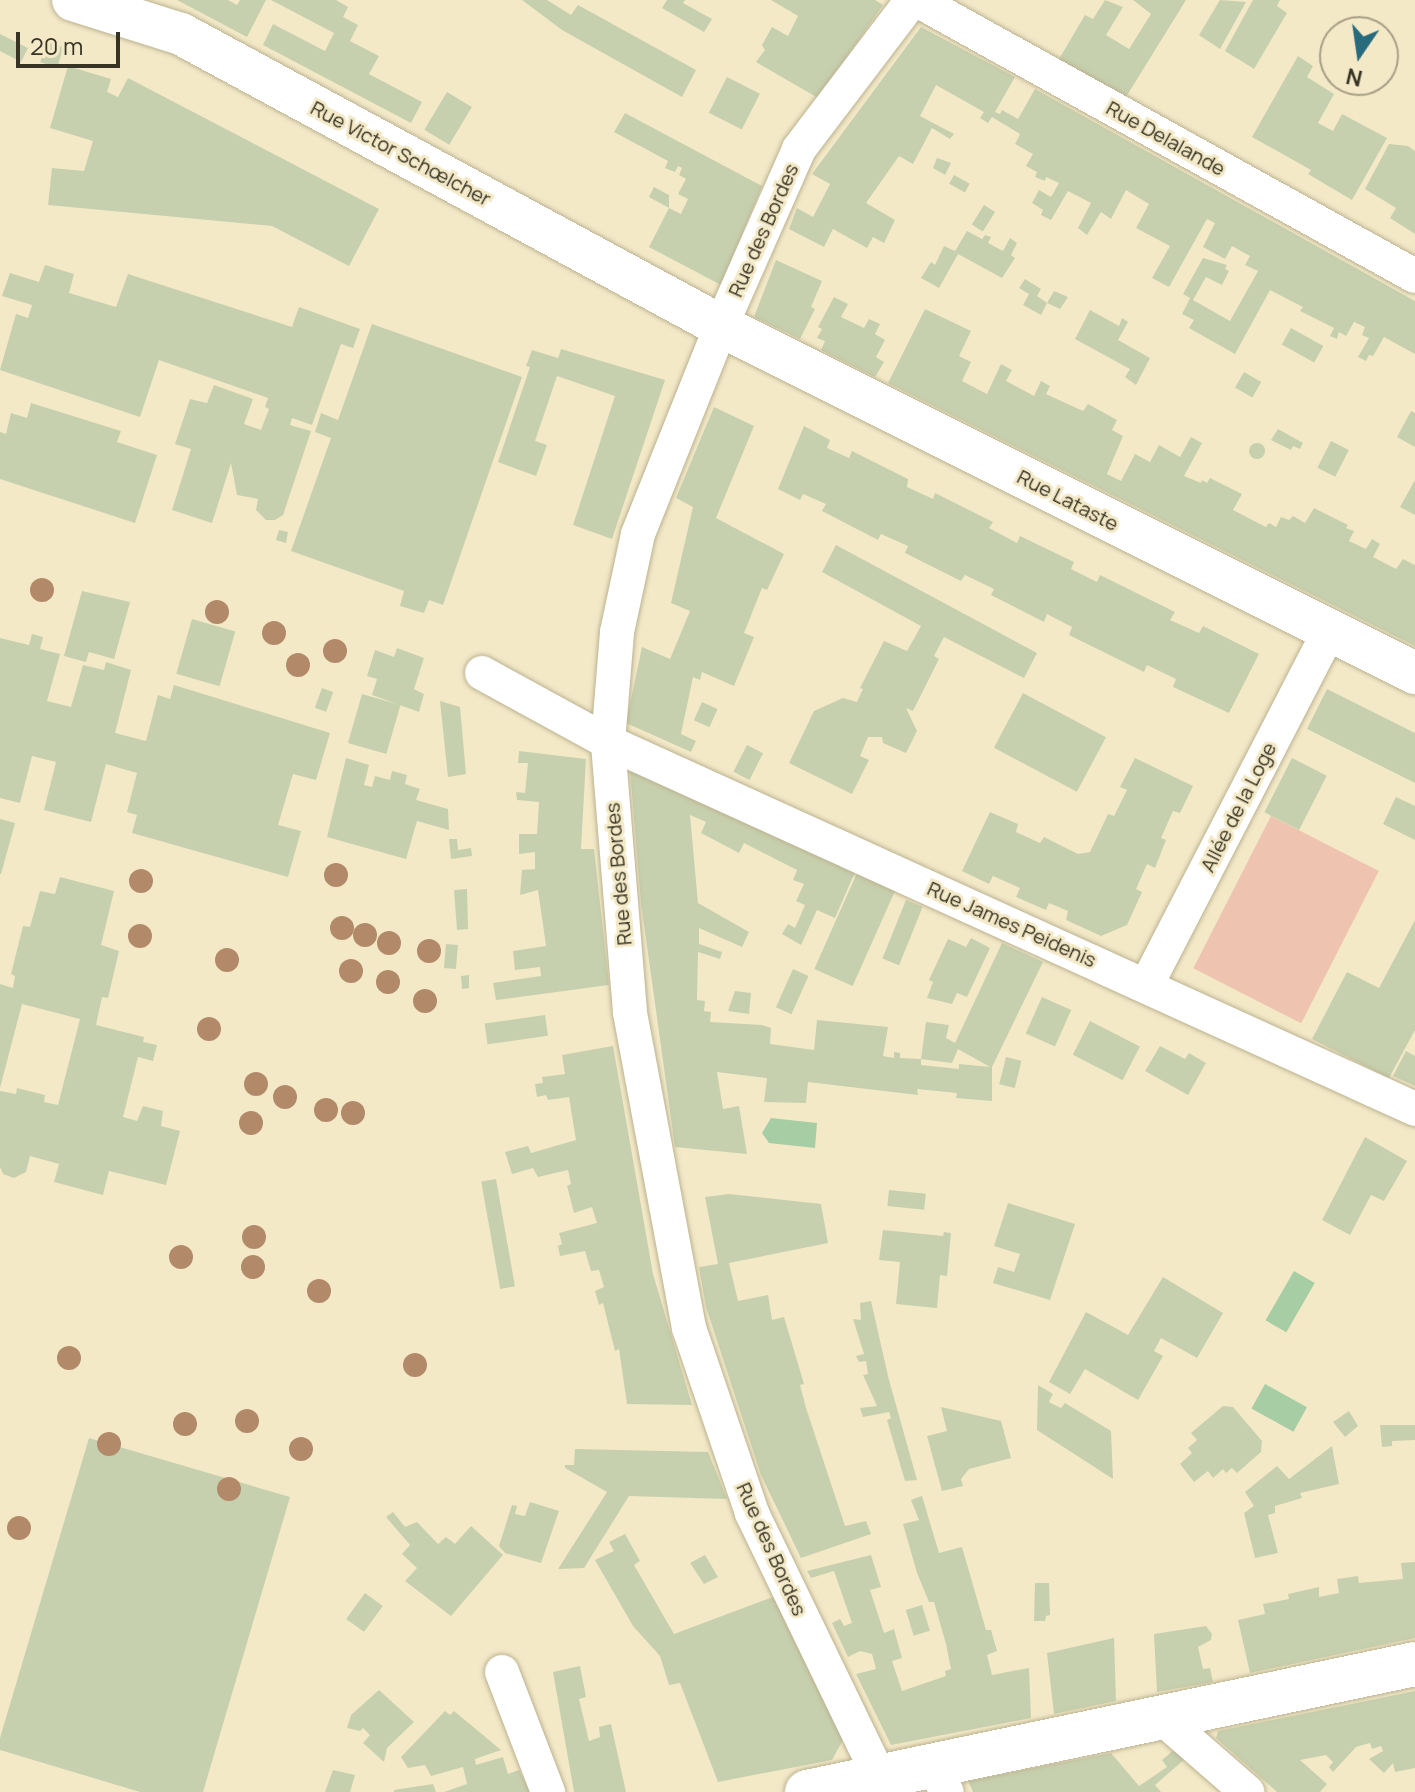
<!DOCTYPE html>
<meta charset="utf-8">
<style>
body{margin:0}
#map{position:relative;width:1415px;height:1792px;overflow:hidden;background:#f3e9c7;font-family:Manrope,sans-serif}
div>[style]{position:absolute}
.green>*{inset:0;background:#eec3b0;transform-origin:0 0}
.water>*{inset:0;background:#a7cda5;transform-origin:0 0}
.building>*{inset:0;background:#c7d0ae;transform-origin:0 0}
.round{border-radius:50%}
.roads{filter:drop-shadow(0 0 2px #bbb291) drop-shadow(0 0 2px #bbb291)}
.minor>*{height:34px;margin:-17px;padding:0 17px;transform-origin:17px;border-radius:17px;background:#fff}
.tertiary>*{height:42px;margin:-21px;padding:0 21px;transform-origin:21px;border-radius:21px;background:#fff}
.secondary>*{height:44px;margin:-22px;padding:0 22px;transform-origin:22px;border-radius:22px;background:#fff}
.trees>*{width:24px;height:24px;margin:-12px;border-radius:50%;background:#b28a6a}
span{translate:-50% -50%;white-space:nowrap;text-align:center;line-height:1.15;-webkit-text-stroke:6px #f3e9c7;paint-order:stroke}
.street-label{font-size:20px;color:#373325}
.north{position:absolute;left:1319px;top:16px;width:80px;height:80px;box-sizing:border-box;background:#f3e9c7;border:2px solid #a8a086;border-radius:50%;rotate:193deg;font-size:22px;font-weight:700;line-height:32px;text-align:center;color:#373325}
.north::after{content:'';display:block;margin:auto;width:28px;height:36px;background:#286b7d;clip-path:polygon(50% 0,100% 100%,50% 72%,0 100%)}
.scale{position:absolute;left:16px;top:32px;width:104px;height:36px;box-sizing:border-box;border:4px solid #373325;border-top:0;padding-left:10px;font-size:24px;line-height:28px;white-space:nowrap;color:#373325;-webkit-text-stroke:6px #f3e9c7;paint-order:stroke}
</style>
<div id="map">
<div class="green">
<i style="left:1271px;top:816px;width:121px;height:171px;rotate:27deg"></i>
</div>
<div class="water">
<i style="clip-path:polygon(771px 1118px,817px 1123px,815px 1148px,769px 1143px,762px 1133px)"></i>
<i style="left:1294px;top:1271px;width:24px;height:57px;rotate:30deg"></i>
<i style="left:1265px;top:1384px;width:48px;height:28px;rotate:29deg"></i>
</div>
<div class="building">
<i style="clip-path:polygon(177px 0,228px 0,237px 5px,240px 0,266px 0,247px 37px)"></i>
<i style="clip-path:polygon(271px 0,336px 0,348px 7px,343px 17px,358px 25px,350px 41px,379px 56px,369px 74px,422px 102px,411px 123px,263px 45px,273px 24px,325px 51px,334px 33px)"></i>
<i style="clip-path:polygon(522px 0,547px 0,571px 15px,578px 5px,696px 70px,682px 97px,562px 30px)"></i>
<i style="clip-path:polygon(667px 0,685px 0,683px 3px,712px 19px,704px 32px,662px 8px)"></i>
<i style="clip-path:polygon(771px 0,875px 0,883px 5px,818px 98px,756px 62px,765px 50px,762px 45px,772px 27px,788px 36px,798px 16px)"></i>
<i style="clip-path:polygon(1105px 0,1123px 7px,1106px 35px,1129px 49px,1151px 14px,1133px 0,1186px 0,1126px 97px,1059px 59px,1085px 15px,1093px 19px)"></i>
<i style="clip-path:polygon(1220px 0,1246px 2px,1220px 49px,1199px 35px)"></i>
<i style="clip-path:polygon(1253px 0,1280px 0,1277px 6px,1287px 13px,1254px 69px,1225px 51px)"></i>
<i style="clip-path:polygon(921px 27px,1015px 77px,995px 112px,1000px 114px,1002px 110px,1018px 119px,1035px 89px,1415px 301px,1415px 354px,1384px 337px,1373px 356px,1369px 355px,1366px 361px,1358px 357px,1369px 338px,1362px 335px,1365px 327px,1354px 322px,1346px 336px,1339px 332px,1337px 339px,1330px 336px,1334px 328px,1300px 311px,1303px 307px,1270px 290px,1235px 354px,1189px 328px,1194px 320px,1182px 314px,1190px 298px,1183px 294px,1203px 258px,1227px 265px,1225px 269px,1229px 271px,1222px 285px,1206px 277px,1193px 300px,1230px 321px,1258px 271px,1245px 265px,1250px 256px,1232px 246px,1225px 259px,1203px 247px,1215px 223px,1207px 219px,1169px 287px,1152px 278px,1170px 246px,1136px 228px,1149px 204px,1126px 190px,1111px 219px,1101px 212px,1087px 235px,1078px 228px,1091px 203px,1068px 191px,1051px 220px,1041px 215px,1043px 210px,1032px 203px,1039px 190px,1051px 197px,1059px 183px,1046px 177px,1045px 181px,1035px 177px,1037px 172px,1026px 166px,1033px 154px,1015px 144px,1020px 134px,992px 117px,988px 123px,980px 118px,984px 112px,936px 85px,920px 116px,954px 134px,950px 139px,932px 128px,913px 164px,899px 156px,866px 203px,895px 220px,884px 243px,873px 237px,867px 248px,833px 229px,824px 247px,789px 229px,797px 208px,813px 217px,830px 184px,812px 174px)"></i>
<i style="clip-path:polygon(0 34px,28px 48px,21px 62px,0 51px)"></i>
<i style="left:46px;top:42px;width:18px;height:21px;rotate:16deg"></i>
<i style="clip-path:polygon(1298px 56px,1313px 66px,1307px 77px,1334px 94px,1318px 123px,1333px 131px,1342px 114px,1387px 138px,1352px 200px,1308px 174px,1311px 170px,1252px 137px)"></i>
<i style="clip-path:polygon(68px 66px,111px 79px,107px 92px,118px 97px,128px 78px,379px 209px,349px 266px,272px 226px,48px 205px,52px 168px,84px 171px,93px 141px,50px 128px)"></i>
<i style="left:727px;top:77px;width:37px;height:40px;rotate:27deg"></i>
<i style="left:447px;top:92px;width:29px;height:44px;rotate:31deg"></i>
<i style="clip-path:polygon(625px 113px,762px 186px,721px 285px,649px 247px,669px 208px,681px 214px,688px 199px,678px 194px,686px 179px,679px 175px,682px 168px,678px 166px,675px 172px,665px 168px,668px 161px,614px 132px)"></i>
<i style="clip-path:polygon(1389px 144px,1408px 146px,1415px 151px,1415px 234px,1390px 218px,1396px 208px,1365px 189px)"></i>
<i style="clip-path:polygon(937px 158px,951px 163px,945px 175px,933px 168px)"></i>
<i style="left:954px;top:175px;width:18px;height:10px;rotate:29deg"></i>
<i style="clip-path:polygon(654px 187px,669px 195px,669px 208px,649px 197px)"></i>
<i style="left:984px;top:205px;width:13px;height:23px;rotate:32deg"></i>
<i style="clip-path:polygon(967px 231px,982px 239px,985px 235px,991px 237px,988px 243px,1003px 251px,1010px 238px,1017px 243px,1011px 255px,1015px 258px,1002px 278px,958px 254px,939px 288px,921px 278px,931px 262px,935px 265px,944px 246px,955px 251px)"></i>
<i style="clip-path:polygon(776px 260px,822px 281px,811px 307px,815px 309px,800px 339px,754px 317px)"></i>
<i style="clip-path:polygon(45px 265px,74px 274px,69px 293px,116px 307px,128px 274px,292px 327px,299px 307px,360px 329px,353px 348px,341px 344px,312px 425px,292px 418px,290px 425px,311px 431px,283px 515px,275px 520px,266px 520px,256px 510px,258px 499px,237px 495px,231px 463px,212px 523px,172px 510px,191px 449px,175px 444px,190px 399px,207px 403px,214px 385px,253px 399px,244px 424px,261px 430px,269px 409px,265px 407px,268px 398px,159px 360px,140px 417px,0 370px,16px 314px,28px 318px,32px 305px,2px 296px,10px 273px,39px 282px)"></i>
<i style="clip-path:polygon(1025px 279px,1041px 289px,1037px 296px,1047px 303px,1041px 315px,1023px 305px,1029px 294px,1019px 288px)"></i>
<i style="clip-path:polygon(1054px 291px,1068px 297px,1060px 309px,1047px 303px)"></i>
<i style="clip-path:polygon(834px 297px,848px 304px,841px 317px,864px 328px,869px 319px,880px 324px,875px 334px,885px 340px,876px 357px,884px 362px,875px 377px,821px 350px,825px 341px,817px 338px,822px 329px,818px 327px)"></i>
<i style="clip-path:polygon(925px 309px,971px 331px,959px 356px,971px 362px,962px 381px,987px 394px,1001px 364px,1012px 370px,1006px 381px,1034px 396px,1041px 381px,1050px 386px,1046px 394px,1083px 411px,1088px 404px,1117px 420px,1112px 430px,1123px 436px,1107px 474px,1121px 481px,1135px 454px,1150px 462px,1159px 445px,1180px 457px,1191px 437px,1202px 443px,1184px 476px,1201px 483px,1202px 480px,1207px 483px,1210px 478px,1242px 494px,1233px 510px,1266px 527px,1269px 523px,1276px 527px,1281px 517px,1289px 520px,1293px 516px,1305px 523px,1314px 508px,1348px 525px,1346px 528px,1354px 531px,1349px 541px,1366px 549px,1372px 539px,1380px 544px,1373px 557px,1396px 569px,1403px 559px,1415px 565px,1415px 646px,888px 383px)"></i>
<i style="clip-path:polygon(1090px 310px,1119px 326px,1122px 318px,1128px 322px,1118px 340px,1150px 358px,1136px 385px,1125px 377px,1130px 369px,1075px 339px)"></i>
<i style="clip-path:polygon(372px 324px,522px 377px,443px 605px,429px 600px,424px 613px,400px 606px,404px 591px,291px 551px,331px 438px,315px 432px,321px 413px,338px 420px)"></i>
<i style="left:1291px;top:328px;width:37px;height:19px;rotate:29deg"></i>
<i style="clip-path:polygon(561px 349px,665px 380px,612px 539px,573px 525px,615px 396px,557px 376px,535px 441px,547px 445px,536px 476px,498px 462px,530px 367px,526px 366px,532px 350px,558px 358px)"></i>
<i style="left:1244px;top:372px;width:20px;height:18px;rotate:30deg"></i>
<i style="clip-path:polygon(31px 403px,121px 431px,117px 442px,157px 455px,135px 523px,0 479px,0 432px,6px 434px,11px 413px,27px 418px)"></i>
<i style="clip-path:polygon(714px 407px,754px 426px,716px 518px,784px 554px,767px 590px,762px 588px,744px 633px,754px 637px,734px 686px,702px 672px,700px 680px,693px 677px,681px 734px,696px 741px,691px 752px,626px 723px,642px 647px,670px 659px,690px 611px,671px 603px,693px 507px,676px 498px)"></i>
<i style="clip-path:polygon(1411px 411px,1415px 413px,1415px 447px,1397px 437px)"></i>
<i style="clip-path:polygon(804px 426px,830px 440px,827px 448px,849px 458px,852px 451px,908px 479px,907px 487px,933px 499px,935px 493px,993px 522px,989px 528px,1017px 543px,1020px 536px,1074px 562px,1071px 569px,1097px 582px,1100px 575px,1175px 612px,1170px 620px,1199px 633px,1203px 626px,1259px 654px,1229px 713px,1173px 687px,1176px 679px,1147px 665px,1144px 672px,1069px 635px,1072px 627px,1047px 614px,1044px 622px,991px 595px,994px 589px,965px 575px,961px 581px,905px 553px,908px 546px,881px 534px,878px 540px,822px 511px,826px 504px,803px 494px,800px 500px,778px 489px)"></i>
<i style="clip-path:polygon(1278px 429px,1303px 443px,1300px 449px,1293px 446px,1291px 450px,1271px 440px)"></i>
<i style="left:1331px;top:441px;width:20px;height:30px;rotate:27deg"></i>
<i class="round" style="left:1249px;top:443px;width:16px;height:16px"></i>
<i style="clip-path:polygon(1415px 480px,1415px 515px,1400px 507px)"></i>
<i style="clip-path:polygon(279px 530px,288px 532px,286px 543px,276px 540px)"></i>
<i style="clip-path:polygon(836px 545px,1037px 653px,1024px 678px,944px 637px,934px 656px,939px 659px,913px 711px,906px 708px,917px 731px,906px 753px,883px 743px,882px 737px,868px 737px,860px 756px,869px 760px,852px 794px,789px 763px,814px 711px,843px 698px,857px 702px,863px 689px,860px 688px,884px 641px,907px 651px,921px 626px,822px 572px)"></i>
<i style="clip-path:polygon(82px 591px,130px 602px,114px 659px,89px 652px,86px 662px,64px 656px)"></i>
<i style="left:192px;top:619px;width:45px;height:57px;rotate:16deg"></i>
<i style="clip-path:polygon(32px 634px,43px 637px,40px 649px,60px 654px,47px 701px,71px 707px,83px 665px,104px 670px,106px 662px,131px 670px,115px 733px,146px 741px,158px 695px,170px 699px,174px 685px,330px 733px,316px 780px,293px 774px,278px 825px,301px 831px,288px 877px,132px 833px,137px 815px,127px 812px,137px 773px,106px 764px,91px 822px,44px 810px,56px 762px,32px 756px,20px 803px,0 798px,0 638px,29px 645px)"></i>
<i style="clip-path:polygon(397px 648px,424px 658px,414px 689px,424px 694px,419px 712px,372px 695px,377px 679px,367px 676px,375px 650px,394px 657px)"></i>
<i style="left:322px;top:688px;width:12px;height:21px;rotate:20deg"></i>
<i style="clip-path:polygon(1327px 689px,1415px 733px,1415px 783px,1307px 729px)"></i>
<i style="left:1023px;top:693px;width:94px;height:62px;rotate:28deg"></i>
<i style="left:362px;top:694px;width:40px;height:51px;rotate:16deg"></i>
<i style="clip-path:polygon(440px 701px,460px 707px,466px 774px,448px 777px)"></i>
<i style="left:702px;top:702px;width:17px;height:20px;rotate:24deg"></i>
<i style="left:747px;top:745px;width:18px;height:30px;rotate:27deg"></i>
<i style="clip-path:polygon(519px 751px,586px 759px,581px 849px,594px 849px,609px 985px,496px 1000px,493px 983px,541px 976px,540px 967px,515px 970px,513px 951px,546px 946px,538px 890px,520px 895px,522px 870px,535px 869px,535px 852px,519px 854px,519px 834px,537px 834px,539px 802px,517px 800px,516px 792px,525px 793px,528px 763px,518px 763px)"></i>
<i style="clip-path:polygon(346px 758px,369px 765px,364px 785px,372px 787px,375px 776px,390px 780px,392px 771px,407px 775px,405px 784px,420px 789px,416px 800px,448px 809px,449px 830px,417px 821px,406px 859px,327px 837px)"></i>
<i style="clip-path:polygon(1135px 758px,1193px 786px,1180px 813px,1173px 811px,1161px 838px,1166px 840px,1155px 868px,1147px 864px,1136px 889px,1142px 892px,1127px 925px,1101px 936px,1066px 920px,1068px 911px,1049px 903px,1046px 910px,1016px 897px,1020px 888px,993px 876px,989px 884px,962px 871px,990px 812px,1018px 824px,1016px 832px,1040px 843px,1044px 837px,1078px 854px,1090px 852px,1108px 814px,1114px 816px,1127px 790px,1120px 787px)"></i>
<i style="left:1292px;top:758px;width:39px;height:61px;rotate:27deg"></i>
<i style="clip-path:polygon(630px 769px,855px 872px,835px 918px,817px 910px,801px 945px,782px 934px,788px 924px,795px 928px,805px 905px,796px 901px,804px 884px,793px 880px,797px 870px,744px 843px,739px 853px,701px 833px,706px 822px,690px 815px,698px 903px,749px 932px,742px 947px,699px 928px,699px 944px,722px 952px,720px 959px,698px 952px,697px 1000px,705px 1001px,704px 1011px,711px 1012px,710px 1022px,762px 1025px,771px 1028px,770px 1044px,814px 1050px,817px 1020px,888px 1027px,883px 1056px,894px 1058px,894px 1052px,900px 1053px,900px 1058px,921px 1059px,921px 1065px,959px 1069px,959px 1064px,990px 1067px,958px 1049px,952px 1063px,921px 1059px,926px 1022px,949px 1025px,946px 1038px,955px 1043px,1002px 943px,1043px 962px,992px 1067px,992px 1101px,956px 1098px,957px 1093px,917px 1089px,918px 1095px,808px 1082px,806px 1103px,764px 1102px,767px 1078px,717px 1072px,723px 1109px,739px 1106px,747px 1154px,675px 1147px,641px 903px)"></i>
<i style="clip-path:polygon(1396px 797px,1415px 806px,1415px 840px,1383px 824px)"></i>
<i style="clip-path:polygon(0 819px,15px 823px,1px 874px,0 874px)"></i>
<i style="clip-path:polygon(449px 839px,457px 839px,458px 850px,471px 848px,472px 856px,451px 859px)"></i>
<i style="left:857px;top:873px;width:42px;height:105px;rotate:24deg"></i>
<i style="clip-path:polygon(60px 877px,114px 891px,101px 945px,119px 951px,108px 998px,102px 997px,96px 1025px,144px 1037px,143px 1042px,157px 1045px,153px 1061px,138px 1057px,123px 1117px,137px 1121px,143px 1106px,163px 1111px,161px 1126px,180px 1131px,166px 1185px,109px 1171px,103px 1195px,54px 1182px,59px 1164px,30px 1156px,26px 1172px,14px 1178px,3px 1174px,0 1167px,0 1091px,16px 1094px,17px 1088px,45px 1095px,44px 1102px,58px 1105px,80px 1019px,22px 1004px,0 1088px,0 984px,13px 988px,15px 976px,11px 974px,23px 926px,30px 927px,40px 891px,55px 894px)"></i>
<i style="clip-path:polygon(467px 889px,468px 929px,457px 930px,454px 890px)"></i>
<i style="left:906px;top:900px;width:18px;height:63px;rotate:22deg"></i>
<i style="clip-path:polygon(1415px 920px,1415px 1030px,1389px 1078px,1312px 1039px,1347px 972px,1379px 988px)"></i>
<i style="clip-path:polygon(971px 938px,990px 948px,967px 997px,957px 993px,952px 1004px,927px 998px,933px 982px,929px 980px,948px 939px,966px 947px)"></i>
<i style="left:446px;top:944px;width:12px;height:24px;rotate:5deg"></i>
<i style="left:793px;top:969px;width:17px;height:42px;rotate:24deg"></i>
<i style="clip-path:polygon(469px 975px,469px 988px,462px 989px,461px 976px)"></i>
<i style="clip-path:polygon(735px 991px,751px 993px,749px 1014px,728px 1011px)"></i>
<i style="left:1042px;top:997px;width:32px;height:40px;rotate:24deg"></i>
<i style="left:545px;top:1015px;width:21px;height:61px;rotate:82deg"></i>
<i style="left:1090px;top:1021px;width:56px;height:38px;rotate:27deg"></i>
<i style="clip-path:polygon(613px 1046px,653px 1274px,692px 1405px,627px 1404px,619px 1349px,615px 1351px,603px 1303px,599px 1305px,595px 1291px,604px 1287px,599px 1270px,591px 1271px,585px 1251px,560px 1256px,558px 1246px,562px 1244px,559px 1233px,597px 1223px,592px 1207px,574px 1213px,567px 1186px,571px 1184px,568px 1170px,538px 1177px,533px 1168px,512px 1174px,505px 1152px,528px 1146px,531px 1153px,576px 1140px,569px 1097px,548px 1100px,546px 1095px,537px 1097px,535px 1084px,543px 1083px,542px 1077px,565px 1074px,562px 1055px)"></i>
<i style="clip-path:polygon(1160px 1046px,1185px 1059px,1189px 1053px,1206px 1063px,1188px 1095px,1145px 1071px)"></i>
<i style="clip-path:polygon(1406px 1051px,1415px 1056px,1415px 1086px,1393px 1076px)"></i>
<i style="left:1006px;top:1057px;width:16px;height:28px;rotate:14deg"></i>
<i style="clip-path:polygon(1365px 1137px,1407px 1161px,1384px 1201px,1371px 1195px,1350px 1235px,1322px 1220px)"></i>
<i style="left:496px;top:1179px;width:109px;height:15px;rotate:80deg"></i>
<i style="left:889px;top:1190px;width:37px;height:16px;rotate:6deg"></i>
<i style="clip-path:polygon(729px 1194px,821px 1204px,828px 1243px,729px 1263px,738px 1301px,768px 1295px,772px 1320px,784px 1317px,804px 1384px,800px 1385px,806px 1408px,845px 1526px,866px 1521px,871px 1534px,801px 1558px,761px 1475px,706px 1307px,699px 1267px,718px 1264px,705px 1197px)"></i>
<i style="clip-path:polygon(1008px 1203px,1075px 1224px,1050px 1300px,993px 1283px,998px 1267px,1014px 1272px,1020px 1254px,994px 1246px)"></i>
<i style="clip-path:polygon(883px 1230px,943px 1236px,944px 1232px,951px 1233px,947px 1276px,940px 1275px,937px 1308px,896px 1304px,900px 1262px,879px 1260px)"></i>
<i style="clip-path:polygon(1163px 1277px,1223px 1313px,1197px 1358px,1161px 1338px,1154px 1351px,1163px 1356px,1138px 1400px,1085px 1369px,1070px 1394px,1049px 1382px,1086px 1312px,1128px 1335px)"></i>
<i style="clip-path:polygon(871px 1301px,889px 1380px,917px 1480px,905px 1481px,887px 1420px,891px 1418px,889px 1412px,863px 1417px,860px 1408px,877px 1406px,863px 1375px,868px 1374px,866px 1361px,859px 1362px,856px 1356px,864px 1354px,853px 1319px,861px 1320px,860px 1303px)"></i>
<i style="clip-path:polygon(1038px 1385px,1053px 1394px,1049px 1402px,1061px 1408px,1065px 1403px,1111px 1431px,1113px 1479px,1037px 1430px)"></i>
<i style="clip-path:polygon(1223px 1406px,1233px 1407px,1262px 1441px,1261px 1452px,1237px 1473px,1232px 1468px,1226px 1473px,1223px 1469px,1213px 1478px,1208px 1471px,1194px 1482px,1180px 1464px,1192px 1453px,1188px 1448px,1197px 1440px,1191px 1433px)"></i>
<i style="clip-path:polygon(941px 1407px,1001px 1421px,1011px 1458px,969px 1469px,961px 1479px,963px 1486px,942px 1491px,927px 1436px,947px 1431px)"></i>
<i style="clip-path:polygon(1349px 1411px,1358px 1426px,1345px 1437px,1333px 1422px)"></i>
<i style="clip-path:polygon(1380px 1425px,1415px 1425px,1415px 1440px,1392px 1441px,1392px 1446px,1382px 1447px)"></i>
<i style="clip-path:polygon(89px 1438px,290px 1497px,203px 1792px,140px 1792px,0 1750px,0 1738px)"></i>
<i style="clip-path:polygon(1332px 1446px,1339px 1484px,1300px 1493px,1302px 1498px,1275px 1506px,1275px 1513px,1268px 1515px,1278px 1553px,1255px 1558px,1244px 1513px,1254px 1506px,1245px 1492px,1277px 1466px,1289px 1479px)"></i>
<i style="clip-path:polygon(575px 1449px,708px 1452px,727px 1499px,629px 1496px,584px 1568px,558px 1569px,607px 1492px,565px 1468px,565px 1465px,574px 1465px)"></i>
<i style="clip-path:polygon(922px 1496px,939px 1553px,962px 1547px,986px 1630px,991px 1630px,997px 1651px,987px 1655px,992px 1675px,1029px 1668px,1031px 1718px,891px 1745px,856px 1674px,876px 1669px,872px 1654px,860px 1651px,848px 1657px,832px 1623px,840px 1619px,844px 1626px,852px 1623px,834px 1571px,811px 1578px,807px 1571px,871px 1555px,881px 1587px,870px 1590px,884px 1633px,894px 1629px,902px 1658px,892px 1661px,902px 1691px,946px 1676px,945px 1671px,951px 1669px,946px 1644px,934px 1602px,929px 1602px,917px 1573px,903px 1524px,919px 1520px,911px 1500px)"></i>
<i style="clip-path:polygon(530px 1502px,559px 1511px,541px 1563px,505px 1553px,499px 1546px,512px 1505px,517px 1506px,515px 1514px,525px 1516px)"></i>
<i style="clip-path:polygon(393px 1512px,405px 1527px,417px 1522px,438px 1544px,446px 1537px,455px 1544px,471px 1526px,503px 1555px,451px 1616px,405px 1581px,417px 1568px,402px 1554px,410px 1545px,386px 1517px)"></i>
<i style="clip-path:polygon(625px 1534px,640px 1561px,634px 1565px,674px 1634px,773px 1597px,843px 1740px,832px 1760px,718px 1782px,680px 1683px,669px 1685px,660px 1656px,633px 1626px,595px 1560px,614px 1551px,609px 1542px)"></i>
<i style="clip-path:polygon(705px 1555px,718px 1577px,704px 1584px,690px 1563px)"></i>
<i style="clip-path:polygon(1415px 1562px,1415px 1638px,1250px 1673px,1238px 1620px,1265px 1614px,1263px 1604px,1289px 1599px,1288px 1594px,1319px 1587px,1319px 1597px,1339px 1593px,1337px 1579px,1358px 1576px,1359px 1583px,1403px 1579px,1401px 1563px)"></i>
<i style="clip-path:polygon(1035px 1583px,1049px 1583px,1050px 1615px,1046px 1616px,1045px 1621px,1034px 1621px)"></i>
<i style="left:365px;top:1593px;width:22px;height:32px;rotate:36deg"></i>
<i style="left:922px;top:1605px;width:27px;height:17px;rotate:73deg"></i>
<i style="clip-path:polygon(1206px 1626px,1212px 1634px,1211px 1640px,1198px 1647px,1203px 1669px,1210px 1668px,1213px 1682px,1157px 1692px,1154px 1634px)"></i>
<i style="clip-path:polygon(1114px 1638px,1116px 1701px,1054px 1714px,1047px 1653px)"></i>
<i style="clip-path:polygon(580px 1666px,586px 1697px,579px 1699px,589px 1741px,600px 1737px,599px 1727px,611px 1724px,626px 1792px,574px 1792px,553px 1672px)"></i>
<i style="clip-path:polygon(379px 1690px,414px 1722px,387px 1748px,384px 1762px,363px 1743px,370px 1735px,363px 1728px,360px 1731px,347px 1728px,351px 1715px)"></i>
<i style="clip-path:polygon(1415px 1691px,1415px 1768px,1395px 1772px,1393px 1763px,1384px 1773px,1369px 1759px,1383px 1751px,1381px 1746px,1372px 1749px,1370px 1743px,1356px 1747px,1333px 1772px,1329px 1767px,1333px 1762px,1326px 1755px,1300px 1760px,1327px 1784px,1320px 1792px,1277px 1792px,1216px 1738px,1218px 1731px)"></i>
<i style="clip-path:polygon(445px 1711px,450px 1715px,454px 1711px,501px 1750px,475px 1759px,476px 1765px,503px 1757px,508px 1774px,519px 1770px,530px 1792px,444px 1792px,467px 1784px,463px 1767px,431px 1776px,425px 1765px,408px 1768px,401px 1757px)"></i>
<i style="clip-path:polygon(1175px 1749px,1186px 1758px,1155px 1785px,1161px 1792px,973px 1792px,968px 1781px,1111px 1753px,1139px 1786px,1167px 1767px,1162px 1760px)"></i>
<i style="clip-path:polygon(333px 1770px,355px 1775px,350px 1792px,325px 1792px)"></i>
<i style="clip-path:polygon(433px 1784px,436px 1792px,394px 1792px,394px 1790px)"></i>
</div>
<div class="roads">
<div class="minor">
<i style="left:917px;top:0;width:569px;rotate:29deg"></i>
<i style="left:482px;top:673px;width:144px;rotate:28.7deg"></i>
<i style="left:608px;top:742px;width:887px;rotate:24.45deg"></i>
<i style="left:1147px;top:984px;width:399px;rotate:-62.7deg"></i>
<i style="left:502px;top:1672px;width:129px;rotate:69deg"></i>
<i style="left:1160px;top:1716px;width:116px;rotate:41.1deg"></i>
<i style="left:933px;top:1765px;width:30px;rotate:63deg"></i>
<i style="left:879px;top:1776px;width:292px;rotate:-115.8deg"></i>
<i style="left:752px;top:1513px;width:195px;rotate:-108.8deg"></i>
<i style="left:689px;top:1328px;width:321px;rotate:-100.6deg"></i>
<i style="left:630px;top:1012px;width:271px;rotate:-94.7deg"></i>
<i style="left:608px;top:742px;width:110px;rotate:-85.3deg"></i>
<i style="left:617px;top:632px;width:100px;rotate:-77.9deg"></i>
<i style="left:638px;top:534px;width:224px;rotate:-68.2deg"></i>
<i style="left:721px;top:326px;width:193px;rotate:-66.2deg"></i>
<i style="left:799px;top:149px;width:187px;rotate:-52.8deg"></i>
</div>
<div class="tertiary">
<i style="left:73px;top:0;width:113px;rotate:17.5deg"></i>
<i style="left:181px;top:34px;width:614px;rotate:28.4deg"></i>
<i style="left:721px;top:326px;width:776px;rotate:26.57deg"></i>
</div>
<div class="secondary">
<i style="left:807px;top:1792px;width:621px;rotate:-11.89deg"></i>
</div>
</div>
<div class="trees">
<i style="left:42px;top:590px"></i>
<i style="left:217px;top:612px"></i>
<i style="left:274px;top:633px"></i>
<i style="left:335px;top:651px"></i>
<i style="left:298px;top:665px"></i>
<i style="left:336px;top:875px"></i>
<i style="left:141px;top:881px"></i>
<i style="left:342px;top:928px"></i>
<i style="left:365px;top:935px"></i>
<i style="left:140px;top:936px"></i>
<i style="left:389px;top:943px"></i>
<i style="left:429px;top:951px"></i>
<i style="left:227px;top:960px"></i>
<i style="left:351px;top:971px"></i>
<i style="left:388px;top:982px"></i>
<i style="left:425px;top:1001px"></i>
<i style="left:209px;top:1029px"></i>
<i style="left:256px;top:1084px"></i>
<i style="left:285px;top:1097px"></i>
<i style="left:326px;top:1110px"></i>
<i style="left:353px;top:1113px"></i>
<i style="left:251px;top:1123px"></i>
<i style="left:254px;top:1237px"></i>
<i style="left:181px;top:1257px"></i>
<i style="left:253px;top:1267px"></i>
<i style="left:319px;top:1291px"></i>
<i style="left:69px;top:1358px"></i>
<i style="left:415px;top:1365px"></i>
<i style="left:247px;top:1421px"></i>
<i style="left:185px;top:1424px"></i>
<i style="left:109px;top:1444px"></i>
<i style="left:301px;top:1449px"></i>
<i style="left:229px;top:1489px"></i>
<i style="left:19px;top:1528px"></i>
</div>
<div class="street-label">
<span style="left:1166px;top:138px;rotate:29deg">Rue Delalande</span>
<span style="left:401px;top:153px;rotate:28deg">Rue Victor Schœlcher</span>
<span style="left:763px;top:230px;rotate:-66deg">Rue des Bordes</span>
<span style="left:1068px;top:500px;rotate:27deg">Rue Lataste</span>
<span style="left:1238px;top:807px;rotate:-63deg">Allée de la Loge</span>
<span style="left:618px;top:874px;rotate:-95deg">Rue des Bordes</span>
<span style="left:1012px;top:924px;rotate:24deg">Rue James Peidenis</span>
<span style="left:772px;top:1549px;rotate:66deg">Rue des Bordes</span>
</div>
<div class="north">N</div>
<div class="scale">20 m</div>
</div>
